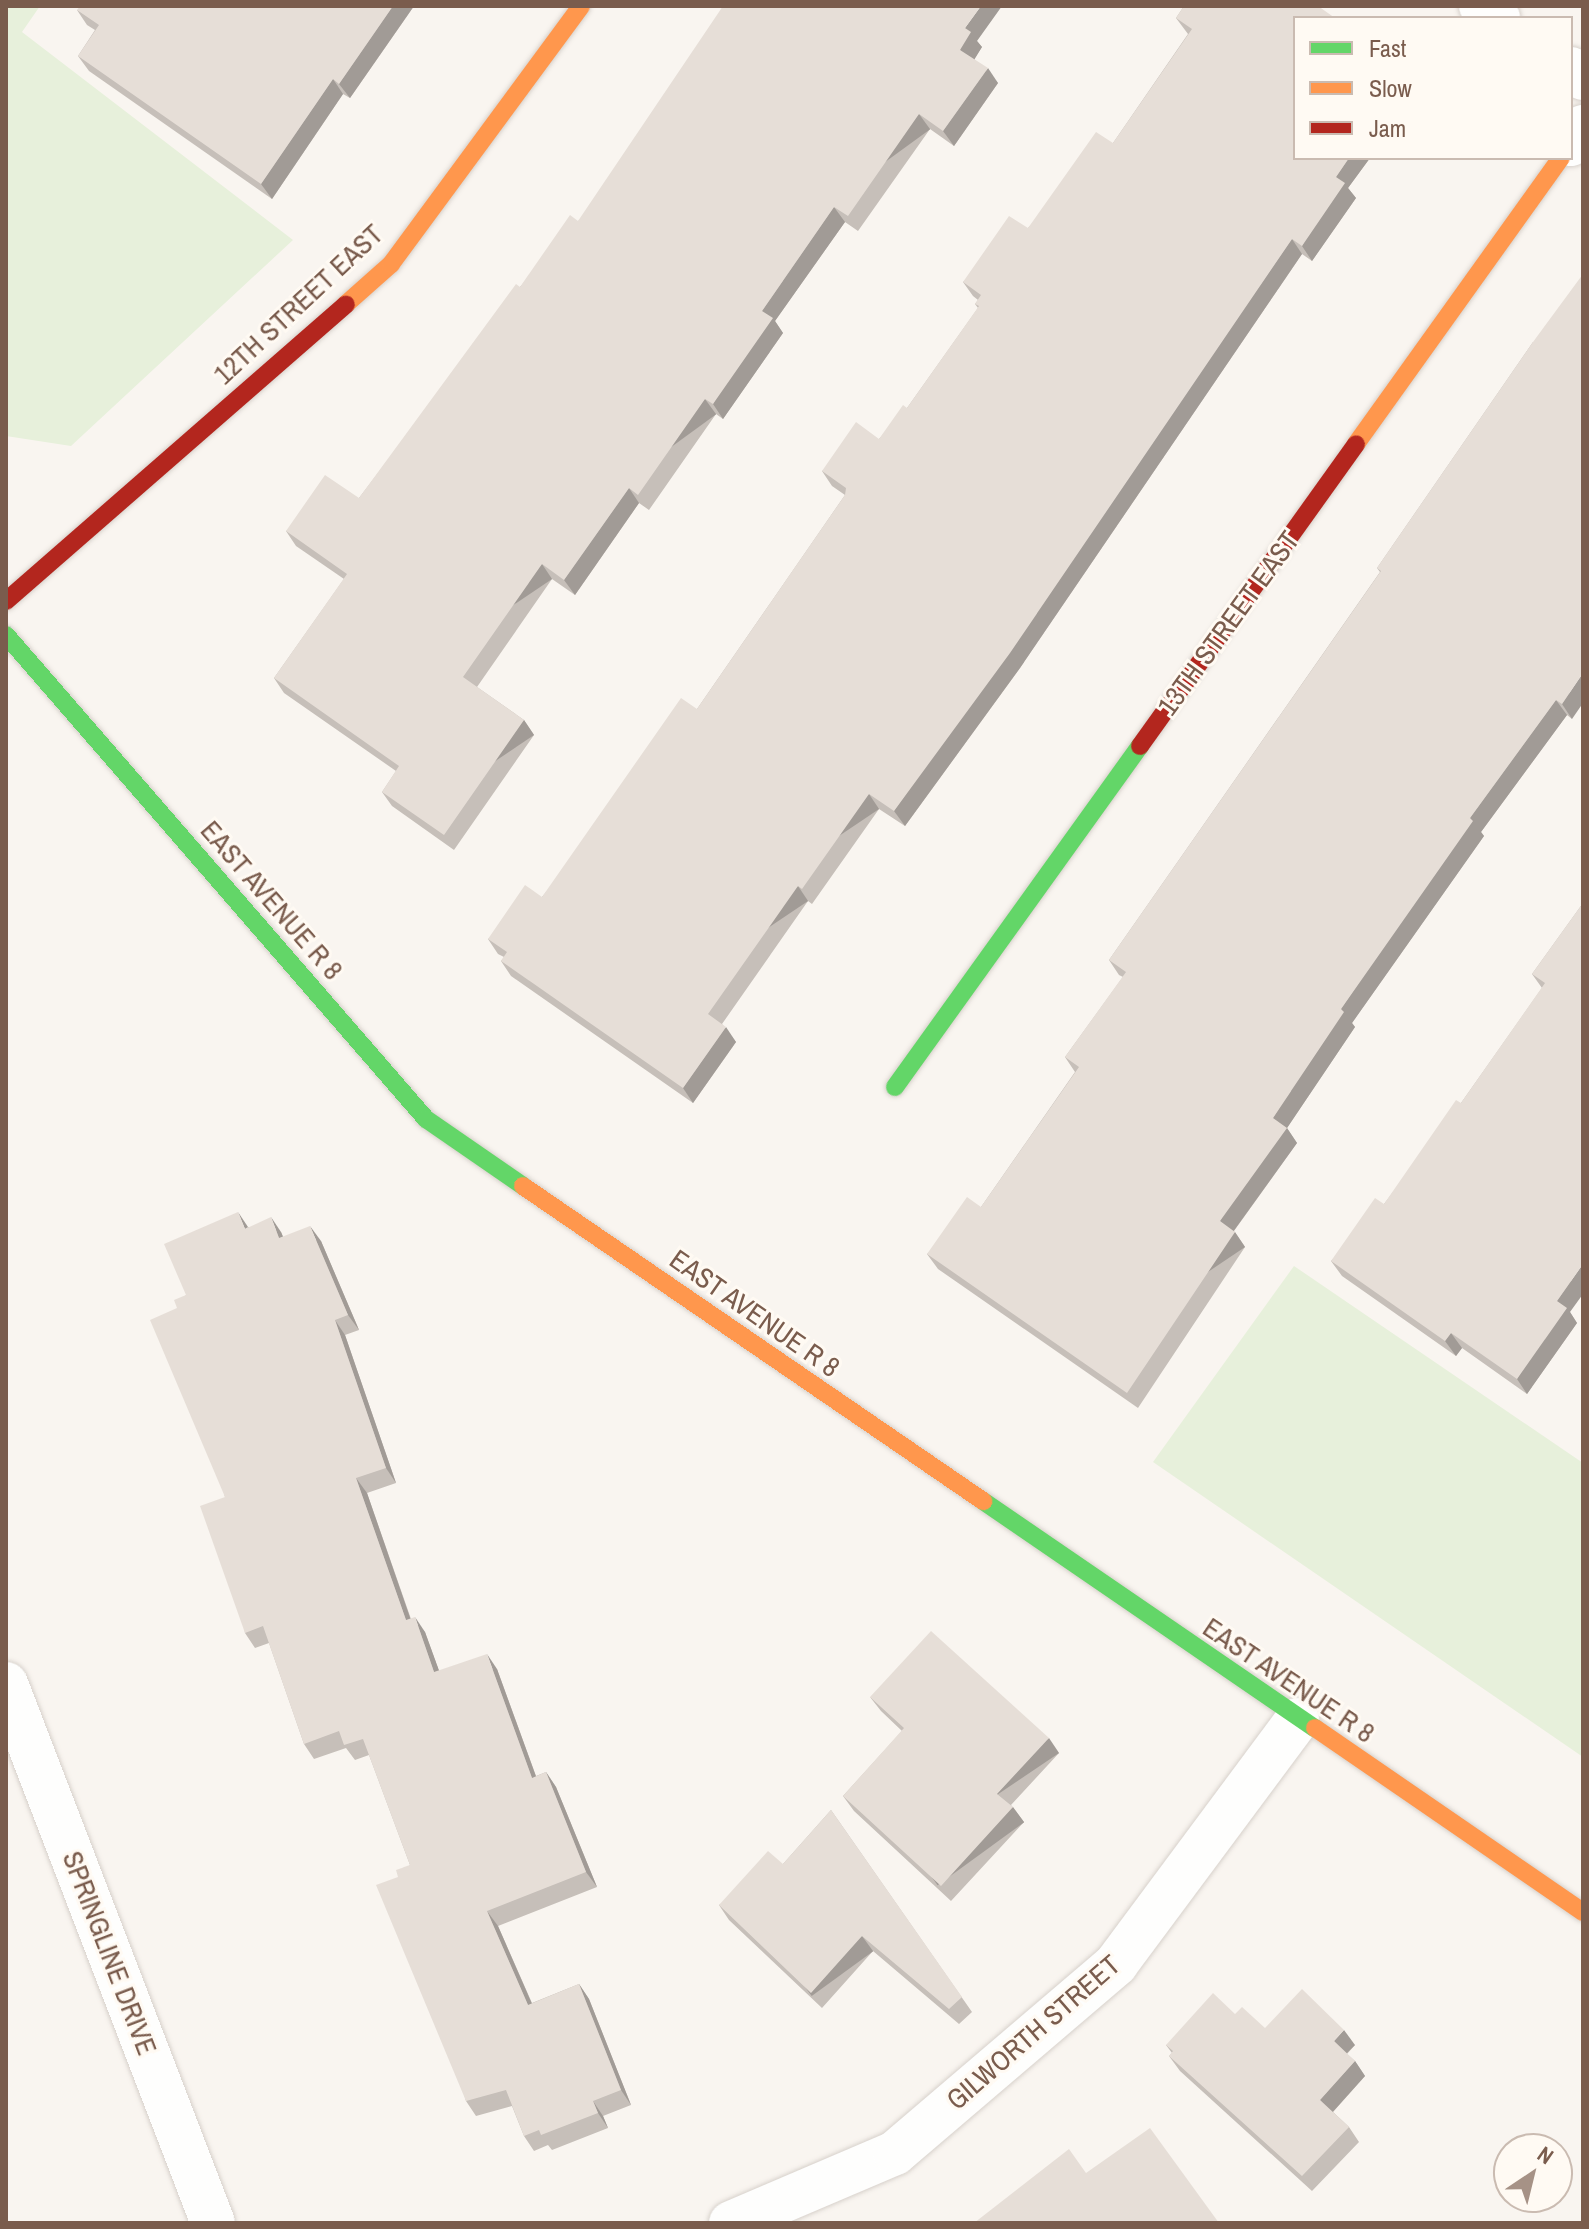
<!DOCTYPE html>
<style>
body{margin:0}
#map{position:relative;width:1589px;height:2229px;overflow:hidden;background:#f9f5f0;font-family:"Archivo Narrow",sans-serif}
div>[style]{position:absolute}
.green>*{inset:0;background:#e7f0db}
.roads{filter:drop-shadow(0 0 2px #d7d1cb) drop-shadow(0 0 2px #d7d1cb)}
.street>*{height:44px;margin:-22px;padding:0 22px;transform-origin:22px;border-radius:22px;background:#fefefd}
.fast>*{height:18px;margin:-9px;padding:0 9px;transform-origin:9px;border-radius:9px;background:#63d668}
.slow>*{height:18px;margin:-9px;padding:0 9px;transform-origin:9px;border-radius:9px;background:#ff974d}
.jam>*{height:18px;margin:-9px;padding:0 9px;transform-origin:9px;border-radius:9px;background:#b3261e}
.wall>*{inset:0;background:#c6bfb9}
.shaded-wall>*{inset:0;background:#a19b96;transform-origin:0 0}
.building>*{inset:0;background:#e6ded7}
span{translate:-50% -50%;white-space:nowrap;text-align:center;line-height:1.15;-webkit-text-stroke:6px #fffaf3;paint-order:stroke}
.street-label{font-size:28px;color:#7a5c4d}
.frame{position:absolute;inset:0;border:8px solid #7a5c4d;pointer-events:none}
.legend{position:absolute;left:1293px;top:16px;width:280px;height:144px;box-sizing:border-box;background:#fffaf3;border:2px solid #cabbb1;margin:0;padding:10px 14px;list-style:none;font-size:24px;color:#7a5c4d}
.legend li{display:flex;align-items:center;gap:16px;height:40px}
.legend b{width:40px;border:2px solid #cabbb1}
.north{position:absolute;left:1493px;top:2133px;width:80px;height:80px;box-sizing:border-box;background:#fffaf3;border:2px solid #cabbb1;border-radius:50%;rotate:35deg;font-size:22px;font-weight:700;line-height:32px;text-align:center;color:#7a5c4d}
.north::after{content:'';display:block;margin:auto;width:28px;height:36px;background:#a69286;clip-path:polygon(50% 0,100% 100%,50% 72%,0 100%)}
</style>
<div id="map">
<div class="green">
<i style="clip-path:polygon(6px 6px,40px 6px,22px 32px,293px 240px,71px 446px,6px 436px)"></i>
<i style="clip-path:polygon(1294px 1266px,1583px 1463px,1583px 1757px,1153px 1462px)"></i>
</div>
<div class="roads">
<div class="street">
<i style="left:1481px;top:6px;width:21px;rotate:35deg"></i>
<i style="left:1571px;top:69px;width:15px;rotate:37deg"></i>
<i style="left:1571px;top:144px;width:21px;rotate:-55deg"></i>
<i style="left:6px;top:1684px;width:577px;rotate:68.99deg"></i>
<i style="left:731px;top:2223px;width:178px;rotate:-23.1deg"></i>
<i style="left:895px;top:2153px;width:291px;rotate:-40.5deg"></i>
<i style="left:1116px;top:1964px;width:304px;rotate:-53.4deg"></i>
</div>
<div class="fast">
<i style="left:6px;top:635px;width:641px;rotate:49.05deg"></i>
<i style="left:426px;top:1119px;width:118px;rotate:34.6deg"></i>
<i style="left:895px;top:1087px;width:420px;rotate:-54.3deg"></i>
<i style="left:983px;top:1501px;width:402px;rotate:34.4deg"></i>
</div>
<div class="slow">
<i style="left:346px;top:304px;width:60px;rotate:-41.6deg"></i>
<i style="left:391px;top:264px;width:320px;rotate:-53.6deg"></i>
<i style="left:1356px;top:444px;width:352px;rotate:-54.4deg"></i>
<i style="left:523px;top:1186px;width:558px;rotate:34.4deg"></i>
<i style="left:1315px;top:1728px;width:325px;rotate:34.5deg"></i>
</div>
<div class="jam">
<i style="left:6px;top:601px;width:451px;rotate:-41.1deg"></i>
<i style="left:1140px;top:746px;width:371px;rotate:-54.4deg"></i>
</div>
</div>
<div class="wall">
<i style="clip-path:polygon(414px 6px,350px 98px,343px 94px,272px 199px,89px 71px,78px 56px,95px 30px,87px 25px,77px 10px)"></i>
<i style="clip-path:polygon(1184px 6px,1295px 158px,1370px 158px,1348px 188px,1356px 198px,1312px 261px,1302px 254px,1020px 668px,905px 826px,879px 809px,812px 904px,808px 901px,722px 1024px,736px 1042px,693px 1103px,511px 976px,501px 961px,504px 957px,498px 954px,488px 939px,542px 897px,697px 709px,845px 495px,832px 486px,822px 471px,879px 439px,907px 408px,978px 308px,975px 304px,978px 300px,973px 296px,963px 282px,1028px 228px,1113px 143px,1188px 34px,1176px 18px)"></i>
<i style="clip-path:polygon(977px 41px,982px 47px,974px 59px,998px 83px,954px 146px,930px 129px,858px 231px,845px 222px,775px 321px,783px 333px,723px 419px,716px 414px,649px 510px,639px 503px,575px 595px,552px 579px,477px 687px,524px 720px,534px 735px,454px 850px,392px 806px,382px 792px,396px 771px,284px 693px,274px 678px,344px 579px,296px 546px,286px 531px,359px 498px,520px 287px,578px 221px)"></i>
<i style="clip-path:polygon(1533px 342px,1572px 719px,1567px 715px,1481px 832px,1484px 836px,1352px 1023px,1355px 1027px,1287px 1128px,1297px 1143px,1234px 1231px,1245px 1247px,1138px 1408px,938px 1269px,927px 1254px,981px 1207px,1075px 1072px,1065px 1057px,1123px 977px,1119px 975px,1109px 960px,1380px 572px,1377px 568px)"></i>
<i style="clip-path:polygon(1583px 903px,1570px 1312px,1577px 1323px,1527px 1394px,1462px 1348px,1456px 1356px,1342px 1276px,1331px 1261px,1384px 1204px,1461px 1103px,1542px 988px,1532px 974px)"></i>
<i style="clip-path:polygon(248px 1227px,281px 1232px,283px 1237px,321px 1241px,359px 1330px,345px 1335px,396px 1483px,367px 1493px,411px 1619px,425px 1632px,439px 1671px,497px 1669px,536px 1776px,546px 1772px,556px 1787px,597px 1887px,498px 1926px,532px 2003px,579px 1984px,589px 1999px,631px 2105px,603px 2116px,608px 2128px,552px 2150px,548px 2145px,534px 2151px,524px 2136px,512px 2106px,476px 2116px,466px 2101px,398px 1877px,410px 1865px,369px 1755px,355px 1760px,346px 1748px,314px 1759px,304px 1744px,269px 1643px,255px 1648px,245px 1633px,225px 1497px,177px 1308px,186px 1295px)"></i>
<i style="clip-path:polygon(870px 1697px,1059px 1753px,1011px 1805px,1024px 1822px,951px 1901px,854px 1811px,843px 1796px,902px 1731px,881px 1711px)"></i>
<i style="clip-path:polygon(831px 1810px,972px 2012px,959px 2024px,873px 1951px,822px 2008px,729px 1920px,719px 1905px,783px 1864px)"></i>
<i style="clip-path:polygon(1265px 2028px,1355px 2045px,1347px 2054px,1355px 2061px,1365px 2076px,1333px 2112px,1349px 2127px,1359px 2142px,1312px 2191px,1180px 2071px,1169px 2056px,1172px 2053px,1166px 2045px)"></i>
</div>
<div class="shaded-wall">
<i style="clip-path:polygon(393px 6px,414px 6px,350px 98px,339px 84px)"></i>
<i style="clip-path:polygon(981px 6px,1002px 6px,977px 41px,982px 47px,971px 65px,960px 50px,965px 28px)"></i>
<i style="clip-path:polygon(988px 68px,998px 83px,954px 146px,943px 131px)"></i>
<i style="clip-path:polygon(333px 79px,343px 94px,272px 199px,261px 184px)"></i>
<i style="left:919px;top:114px;width:19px;height:124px;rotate:54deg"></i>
<i style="clip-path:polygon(1349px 158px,1370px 158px,1348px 188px,1356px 198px,1312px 261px,1302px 246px,1336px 177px)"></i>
<i style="clip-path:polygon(834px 207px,845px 222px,775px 321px,783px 333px,723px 419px,713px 404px,762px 311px)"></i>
<i style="clip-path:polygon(1292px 239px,1302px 254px,1020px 668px,905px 826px,894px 811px)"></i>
<i style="left:705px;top:399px;width:19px;height:117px;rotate:54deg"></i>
<i style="clip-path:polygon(629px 488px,639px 503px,575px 595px,564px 580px)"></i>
<i style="left:542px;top:564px;width:18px;height:138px;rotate:56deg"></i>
<i style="clip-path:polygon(1583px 673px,1583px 703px,1572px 719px,1562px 704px)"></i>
<i style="clip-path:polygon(1556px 700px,1567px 715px,1481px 832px,1484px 836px,1352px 1023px,1355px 1027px,1287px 1128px,1297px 1143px,1230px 1236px,1220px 1221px,1273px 1118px,1341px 1009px,1470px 818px)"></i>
<i style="left:524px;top:720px;width:18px;height:140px;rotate:56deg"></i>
<i style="left:869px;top:794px;width:18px;height:116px;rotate:56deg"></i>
<i style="left:798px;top:886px;width:18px;height:156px;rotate:56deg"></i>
<i style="clip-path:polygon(726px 1027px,736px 1042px,693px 1103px,683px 1088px)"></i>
<i style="clip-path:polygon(238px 1212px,248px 1227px,245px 1229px)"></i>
<i style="clip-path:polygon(271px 1217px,281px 1232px,290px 1253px,279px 1238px)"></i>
<i style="clip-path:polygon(310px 1226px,321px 1241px,359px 1330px,348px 1315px)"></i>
<i style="left:1235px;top:1232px;width:18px;height:194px;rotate:56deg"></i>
<i style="clip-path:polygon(1583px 1264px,1583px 1294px,1570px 1312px,1577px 1323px,1527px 1394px,1517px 1379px,1557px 1301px)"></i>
<i style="clip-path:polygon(335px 1320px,345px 1335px,396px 1483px,386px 1468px)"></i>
<i style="clip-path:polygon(1451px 1333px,1462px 1348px,1456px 1356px,1445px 1341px)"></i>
<i style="clip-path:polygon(356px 1478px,367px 1493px,416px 1635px,406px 1620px)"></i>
<i style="clip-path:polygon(415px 1617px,425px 1632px,445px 1687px,434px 1672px)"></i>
<i style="clip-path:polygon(487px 1654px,497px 1669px,542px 1793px,532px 1778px)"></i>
<i style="left:1049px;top:1738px;width:18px;height:76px;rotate:56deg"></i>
<i style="clip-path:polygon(546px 1772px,556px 1787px,597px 1887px,586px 1872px)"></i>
<i style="left:1013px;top:1807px;width:19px;height:107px;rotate:54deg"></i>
<i style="clip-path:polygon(487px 1911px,498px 1926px,539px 2020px,528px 2005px)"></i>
<i style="left:862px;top:1936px;width:19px;height:76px;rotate:54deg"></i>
<i style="clip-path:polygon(579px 1984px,589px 1999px,631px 2105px,621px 2090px)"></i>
<i style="clip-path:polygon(1344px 2030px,1355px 2045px,1344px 2056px,1334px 2041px)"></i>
<i style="clip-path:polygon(1355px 2061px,1365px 2076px,1330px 2115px,1320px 2100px)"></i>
<i style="clip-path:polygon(593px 2101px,603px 2116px,608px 2128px,598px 2113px)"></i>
</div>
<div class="building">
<i style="clip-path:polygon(80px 6px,393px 6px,339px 84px,333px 79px,261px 184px,78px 56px,99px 25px,77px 10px)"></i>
<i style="clip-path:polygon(723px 6px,981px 6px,965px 28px,971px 32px,960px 50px,988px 68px,943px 131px,919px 114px,848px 216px,834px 207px,762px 311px,773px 318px,713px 404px,705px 399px,638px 495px,629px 488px,564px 580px,542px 564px,463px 677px,524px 720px,444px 835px,382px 792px,399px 766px,274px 678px,347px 574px,286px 531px,325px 475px,359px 498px,516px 284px,520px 287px,570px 215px,578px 221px)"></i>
<i style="clip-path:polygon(1184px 6px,1318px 6px,1335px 18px,1295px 18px,1295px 158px,1349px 158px,1336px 177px,1345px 183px,1302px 246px,1292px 239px,1010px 653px,894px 811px,869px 794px,802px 889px,798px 886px,708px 1014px,726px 1027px,683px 1088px,501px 961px,507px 952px,488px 939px,525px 885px,542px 897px,681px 698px,697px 709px,845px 495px,846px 488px,822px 471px,856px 422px,879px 439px,903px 405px,907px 408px,979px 306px,975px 304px,981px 295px,963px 282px,1009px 216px,1028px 228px,1096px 132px,1113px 143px,1192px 29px,1176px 18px)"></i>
<i style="clip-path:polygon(1583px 274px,1583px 673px,1562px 704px,1556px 700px,1470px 818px,1473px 821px,1341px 1009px,1344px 1012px,1273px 1118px,1287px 1128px,1220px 1221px,1235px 1232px,1127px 1393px,927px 1254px,967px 1197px,981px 1207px,1079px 1067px,1065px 1057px,1126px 972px,1109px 960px,1381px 571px,1377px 568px,1533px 342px)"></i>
<i style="clip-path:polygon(1583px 903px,1583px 1264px,1557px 1301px,1567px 1308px,1517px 1379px,1451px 1333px,1445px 1341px,1331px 1261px,1375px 1198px,1384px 1204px,1456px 1100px,1461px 1103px,1545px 983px,1532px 974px)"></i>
<i style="clip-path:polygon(238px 1212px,245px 1229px,271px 1217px,279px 1238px,310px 1226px,348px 1315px,335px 1320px,386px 1468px,356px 1478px,406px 1620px,415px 1617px,434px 1672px,487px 1654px,532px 1778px,546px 1772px,586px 1872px,487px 1911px,528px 2005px,579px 1984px,621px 2090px,593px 2101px,598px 2113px,541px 2135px,539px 2130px,524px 2136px,506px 2090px,466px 2101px,376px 1885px,398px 1877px,396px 1870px,410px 1865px,363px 1739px,344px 1745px,339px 1731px,304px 1744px,263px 1626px,245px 1633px,200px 1506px,225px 1497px,150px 1320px,177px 1308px,174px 1300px,186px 1295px,164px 1244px)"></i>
<i style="clip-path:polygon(931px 1631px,1049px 1738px,997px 1794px,1013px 1807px,941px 1886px,843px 1796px,904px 1728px,870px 1697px)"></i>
<i style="clip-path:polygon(831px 1810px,962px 1997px,949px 2009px,862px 1936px,811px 1993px,719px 1905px,768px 1851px,783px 1864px)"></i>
<i style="clip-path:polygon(1302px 1989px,1344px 2030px,1334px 2041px,1355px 2061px,1320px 2100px,1349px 2127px,1302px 2176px,1169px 2056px,1173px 2051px,1166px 2045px,1213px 1993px,1235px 2014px,1242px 2007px,1265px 2028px)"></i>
<i style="clip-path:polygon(1150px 2128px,1219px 2223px,974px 2223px,1069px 2149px,1086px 2173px)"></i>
</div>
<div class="street-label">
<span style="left:298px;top:304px;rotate:-43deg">12TH STREET EAST</span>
<span style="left:1228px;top:623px;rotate:-54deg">13TH STREET EAST</span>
<span style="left:272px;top:900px;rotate:49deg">EAST AVENUE R 8</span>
<span style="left:755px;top:1313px;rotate:35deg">EAST AVENUE R 8</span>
<span style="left:1289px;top:1680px;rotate:34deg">EAST AVENUE R 8</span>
<span style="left:110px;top:1953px;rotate:69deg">SPRINGLINE DRIVE</span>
<span style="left:1033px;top:2032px;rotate:-41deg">GILWORTH STREET</span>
</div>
<div class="frame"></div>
<ul class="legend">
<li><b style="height:10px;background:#63d668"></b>Fast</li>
<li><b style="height:10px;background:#ff974d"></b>Slow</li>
<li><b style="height:10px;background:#b3261e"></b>Jam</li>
</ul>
<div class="north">N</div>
</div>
